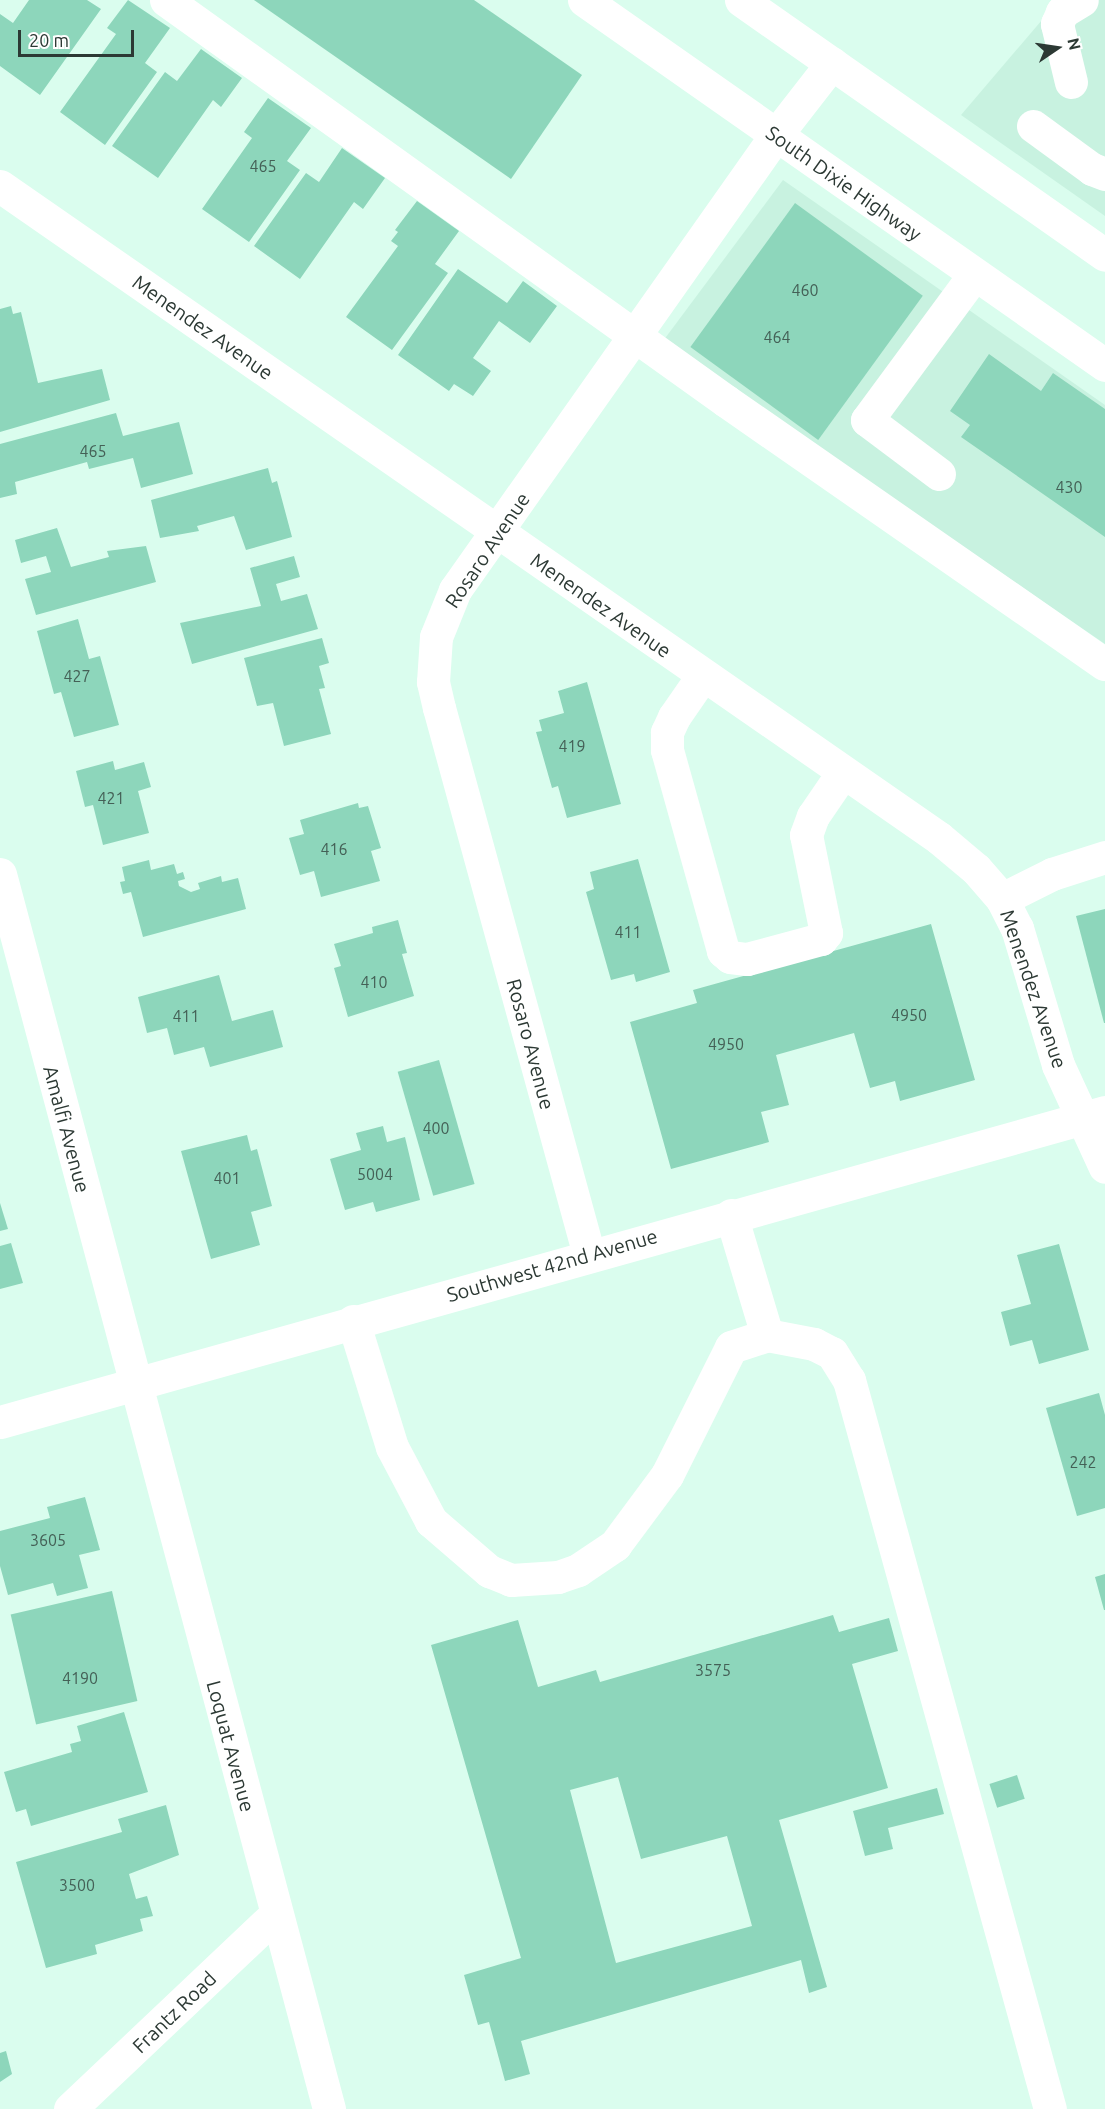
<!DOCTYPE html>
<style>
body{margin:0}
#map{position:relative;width:1105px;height:2109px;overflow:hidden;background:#dafdee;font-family:Ubuntu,sans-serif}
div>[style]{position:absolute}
.built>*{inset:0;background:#c8f2e0}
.building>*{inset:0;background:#8dd6bb;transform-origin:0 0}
.minor>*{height:33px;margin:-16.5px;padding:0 16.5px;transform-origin:16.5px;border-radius:16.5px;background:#fff}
.major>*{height:33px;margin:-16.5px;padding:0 16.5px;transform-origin:16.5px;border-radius:16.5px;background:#fff}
.highway>*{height:33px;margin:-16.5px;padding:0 16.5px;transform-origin:16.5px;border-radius:16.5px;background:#fff}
span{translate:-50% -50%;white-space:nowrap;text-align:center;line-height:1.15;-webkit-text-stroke:4.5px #fff;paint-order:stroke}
.number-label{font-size:16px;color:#446056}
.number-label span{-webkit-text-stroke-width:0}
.street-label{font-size:20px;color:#2c3934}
.north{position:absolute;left:1027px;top:18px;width:60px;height:60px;-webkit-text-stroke:4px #fff;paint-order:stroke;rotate:77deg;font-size:16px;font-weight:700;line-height:24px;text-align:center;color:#2c3934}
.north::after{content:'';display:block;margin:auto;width:21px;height:27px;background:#2c3934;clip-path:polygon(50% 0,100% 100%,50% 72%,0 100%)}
.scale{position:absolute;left:18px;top:30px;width:116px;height:27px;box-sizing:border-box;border:3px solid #2c3934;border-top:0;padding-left:8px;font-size:18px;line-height:21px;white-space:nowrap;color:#2c3934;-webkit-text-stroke:4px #fff;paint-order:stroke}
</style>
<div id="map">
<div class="built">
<i style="clip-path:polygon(1059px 0,1105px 0,1105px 216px,961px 115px)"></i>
<i style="clip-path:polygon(783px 180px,1105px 405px,1105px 644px,663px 341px)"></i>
</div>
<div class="building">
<i style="clip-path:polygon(29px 0,87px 0,101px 9px,40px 95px,0 66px,0 14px,13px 23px)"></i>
<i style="clip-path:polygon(128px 0,170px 28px,145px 63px,157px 72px,105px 145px,60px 112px,116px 34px,107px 28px)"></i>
<i style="clip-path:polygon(254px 0,474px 0,582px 75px,511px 179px)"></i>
<i style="clip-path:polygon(201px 49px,242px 78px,221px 107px,213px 100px,158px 178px,112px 146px,165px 72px,177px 81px)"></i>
<i style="clip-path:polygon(268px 98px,311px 128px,287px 161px,300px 170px,249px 242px,202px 209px,252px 138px,244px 132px)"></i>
<i style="clip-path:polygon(342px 148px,385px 178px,363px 209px,354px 202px,300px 279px,254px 246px,306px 173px,319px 182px)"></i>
<i style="clip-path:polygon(417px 201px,459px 231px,435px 264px,448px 273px,392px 350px,346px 317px,398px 246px,391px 241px,398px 232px,395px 230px)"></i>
<i style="left:795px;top:203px;width:158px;height:178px;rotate:36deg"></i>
<i style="clip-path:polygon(458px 269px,507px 303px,523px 281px,557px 306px,530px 343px,499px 321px,473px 358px,491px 371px,473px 396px,454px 384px,449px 391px,398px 355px)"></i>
<i style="clip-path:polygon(11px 306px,13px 314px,21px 312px,38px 383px,102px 369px,110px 400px,0 432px,0 309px)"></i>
<i style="clip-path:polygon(989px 354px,1041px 391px,1053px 373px,1105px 409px,1105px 537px,961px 437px,970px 425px,950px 411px)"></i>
<i style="clip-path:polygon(116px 413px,123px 436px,179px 422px,193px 474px,141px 488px,133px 458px,89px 469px,87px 462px,15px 482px,17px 494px,0 498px,0 444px)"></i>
<i style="clip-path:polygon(268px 468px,272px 483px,277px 481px,292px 537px,246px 550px,234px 516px,197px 526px,199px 531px,160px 538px,151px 500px)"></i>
<i style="clip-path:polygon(57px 528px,71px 567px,109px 557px,107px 551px,146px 546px,156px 582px,36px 615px,25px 579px,51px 572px,46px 556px,21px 563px,15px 540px)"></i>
<i style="clip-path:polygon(294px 556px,300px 577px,276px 584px,281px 601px,307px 594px,318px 629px,192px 664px,180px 623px,261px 606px,250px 568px)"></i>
<i style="clip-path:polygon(78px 619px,89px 659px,100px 656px,119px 725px,74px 737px,61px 692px,54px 694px,37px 631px)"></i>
<i style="clip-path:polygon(322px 638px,329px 663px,319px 666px,325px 688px,319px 689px,331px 734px,284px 746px,273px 703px,257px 706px,244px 658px)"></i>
<i style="clip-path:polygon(587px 682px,621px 804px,567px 818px,558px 786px,552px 788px,536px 732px,542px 731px,539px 720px,564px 713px,558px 691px)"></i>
<i style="clip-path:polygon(113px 761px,115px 770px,144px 762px,151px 787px,138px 791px,149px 833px,103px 845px,93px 805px,85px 807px,76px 771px)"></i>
<i style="clip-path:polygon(358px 803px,359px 808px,368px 806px,381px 848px,371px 851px,380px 881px,321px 897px,314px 871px,300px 875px,289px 838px,304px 834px,300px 820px)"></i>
<i style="clip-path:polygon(638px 859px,670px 972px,636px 982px,634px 974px,611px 980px,586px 892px,594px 889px,590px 872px)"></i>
<i style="clip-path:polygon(149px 860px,151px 870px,174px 864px,177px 874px,183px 872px,185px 879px,178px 881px,179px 886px,191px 892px,200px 889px,198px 883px,221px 876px,222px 882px,238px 878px,246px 909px,143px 937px,131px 892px,123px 894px,120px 882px,125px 881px,122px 867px)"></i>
<i style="clip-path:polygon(1105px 909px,1105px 1023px,1104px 1023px,1076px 916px)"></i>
<i style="clip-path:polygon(398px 920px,407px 953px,402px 954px,414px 996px,348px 1017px,334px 968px,341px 966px,334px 944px,373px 933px,372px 927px)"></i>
<i style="clip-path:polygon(931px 924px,975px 1080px,900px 1101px,895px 1081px,870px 1088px,854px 1033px,776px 1055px,789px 1105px,761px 1112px,769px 1142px,671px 1169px,630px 1022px,697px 1003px,693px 990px)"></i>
<i style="clip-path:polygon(219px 975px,232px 1021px,273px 1010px,283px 1047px,210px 1067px,204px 1047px,174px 1055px,167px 1028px,147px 1033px,138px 997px)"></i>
<i style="left:439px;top:1060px;width:129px;height:43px;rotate:74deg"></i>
<i style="clip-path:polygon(383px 1126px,387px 1142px,405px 1137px,420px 1200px,376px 1212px,373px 1202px,345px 1210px,330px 1159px,361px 1150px,356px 1133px)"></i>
<i style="clip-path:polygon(247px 1135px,251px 1151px,257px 1149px,272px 1206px,251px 1212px,260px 1245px,211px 1259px,181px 1151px)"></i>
<i style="clip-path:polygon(0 1203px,8px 1229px,0 1231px)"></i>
<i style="clip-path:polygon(11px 1243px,23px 1283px,0 1289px,0 1246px)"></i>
<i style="clip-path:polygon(1059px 1244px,1089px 1350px,1039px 1364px,1032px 1340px,1010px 1346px,1001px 1312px,1031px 1304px,1017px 1255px)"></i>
<i style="clip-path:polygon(1099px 1393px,1105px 1415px,1105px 1508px,1077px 1516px,1046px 1408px)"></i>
<i style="clip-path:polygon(85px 1497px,100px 1550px,79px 1555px,88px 1588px,57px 1596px,53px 1583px,8px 1595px,0 1566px,0 1531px,50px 1518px,47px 1507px)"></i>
<i style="clip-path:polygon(1105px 1574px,1105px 1610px,1104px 1610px,1095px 1577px)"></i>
<i style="left:112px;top:1591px;width:113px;height:104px;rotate:77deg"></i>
<i style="clip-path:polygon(evenodd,833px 1615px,839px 1632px,889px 1618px,898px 1651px,852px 1664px,888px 1788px,779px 1820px,827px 1987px,809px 1993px,801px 1960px,521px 2041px,530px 2074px,505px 2081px,489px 2022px,478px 2025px,464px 1975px,521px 1958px,431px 1645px,518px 1620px,538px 1687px,596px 1670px,600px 1682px,833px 1615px,618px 1777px,641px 1859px,727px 1836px,752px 1926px,616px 1963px,570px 1790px,618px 1777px)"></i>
<i style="clip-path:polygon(124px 1712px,148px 1792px,31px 1826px,26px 1809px,16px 1812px,4px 1772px,72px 1752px,70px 1744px,81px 1741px,77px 1726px)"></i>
<i style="left:1017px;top:1775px;width:25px;height:29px;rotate:72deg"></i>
<i style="clip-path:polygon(937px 1788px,944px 1814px,888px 1828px,893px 1849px,865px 1856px,853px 1811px)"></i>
<i style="clip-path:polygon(166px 1805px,179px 1855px,129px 1874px,136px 1899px,147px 1896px,153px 1916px,140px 1919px,143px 1931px,95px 1945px,97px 1954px,46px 1968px,16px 1862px,122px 1832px,118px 1819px)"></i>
<i style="clip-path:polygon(6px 2051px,12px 2074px,0 2082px,0 2053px)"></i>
</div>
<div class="minor">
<i style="left:166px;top:0;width:689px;rotate:35.61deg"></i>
<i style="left:726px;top:401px;width:461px;rotate:34.8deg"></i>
<i style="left:1071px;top:82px;width:60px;rotate:-103.6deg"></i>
<i style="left:1057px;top:24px;width:13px;rotate:-67deg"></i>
<i style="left:1062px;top:12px;width:23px;rotate:-31deg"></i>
<i style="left:1033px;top:126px;width:73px;rotate:36.1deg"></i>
<i style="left:1092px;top:169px;width:14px;rotate:21deg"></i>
<i style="left:0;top:186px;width:1143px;rotate:34.77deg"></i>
<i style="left:939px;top:838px;width:48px;rotate:40deg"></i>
<i style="left:976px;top:869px;width:40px;rotate:49deg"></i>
<i style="left:1002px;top:899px;width:33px;rotate:63deg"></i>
<i style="left:1017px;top:928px;width:143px;rotate:73.3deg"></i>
<i style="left:1058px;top:1065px;width:112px;rotate:65.3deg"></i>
<i style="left:939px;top:474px;width:90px;rotate:-143.1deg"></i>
<i style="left:867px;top:420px;width:180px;rotate:-53.6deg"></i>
<i style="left:703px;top:675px;width:51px;rotate:124.6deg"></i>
<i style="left:674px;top:717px;width:17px;rotate:115deg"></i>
<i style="left:667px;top:732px;width:18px;rotate:90deg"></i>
<i style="left:667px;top:750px;width:209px;rotate:74.4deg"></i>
<i style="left:723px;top:951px;width:9px;rotate:41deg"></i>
<i style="left:730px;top:957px;width:17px;rotate:7deg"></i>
<i style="left:747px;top:959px;width:77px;rotate:-15.1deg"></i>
<i style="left:821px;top:939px;width:8px;rotate:-50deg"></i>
<i style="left:826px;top:933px;width:100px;rotate:-101.5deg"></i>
<i style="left:806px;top:835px;width:20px;rotate:-70deg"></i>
<i style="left:813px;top:816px;width:53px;rotate:-55.7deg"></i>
<i style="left:0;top:874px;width:1278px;rotate:75.08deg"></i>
<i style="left:1002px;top:899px;width:56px;rotate:-26.6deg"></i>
<i style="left:1052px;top:874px;width:56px;rotate:-17.8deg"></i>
<i style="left:731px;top:1215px;width:125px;rotate:73.3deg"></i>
<i style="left:767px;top:1335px;width:48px;rotate:10.8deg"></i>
<i style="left:814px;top:1344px;width:20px;rotate:27deg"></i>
<i style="left:832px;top:1353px;width:32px;rotate:58deg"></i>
<i style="left:849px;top:1380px;width:756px;rotate:74.59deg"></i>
<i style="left:589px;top:1255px;width:567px;rotate:-105.33deg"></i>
<i style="left:439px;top:708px;width:27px;rotate:-103deg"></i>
<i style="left:433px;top:682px;width:45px;rotate:-86.2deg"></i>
<i style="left:436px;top:637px;width:51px;rotate:-68deg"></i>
<i style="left:455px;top:590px;width:557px;rotate:-54.8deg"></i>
<i style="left:776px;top:135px;width:91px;rotate:-52.1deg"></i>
<i style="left:353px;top:1321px;width:132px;rotate:72.8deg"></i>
<i style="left:392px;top:1447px;width:84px;rotate:62.2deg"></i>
<i style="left:431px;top:1521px;width:77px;rotate:40.8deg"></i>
<i style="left:489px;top:1571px;width:24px;rotate:22deg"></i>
<i style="left:511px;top:1580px;width:47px;rotate:-3.7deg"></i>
<i style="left:558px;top:1577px;width:21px;rotate:-19deg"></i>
<i style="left:578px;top:1570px;width:45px;rotate:-34deg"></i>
<i style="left:615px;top:1545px;width:87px;rotate:-53.4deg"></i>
<i style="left:667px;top:1475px;width:143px;rotate:-63.4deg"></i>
<i style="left:731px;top:1347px;width:38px;rotate:-18deg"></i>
<i style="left:70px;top:2109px;width:284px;rotate:-43.4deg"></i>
</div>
<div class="major">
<i style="left:0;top:1422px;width:1148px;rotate:-15.67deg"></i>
</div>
<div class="highway">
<i style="left:584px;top:0;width:636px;rotate:35.01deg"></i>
<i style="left:741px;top:0;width:444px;rotate:35deg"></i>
</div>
<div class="number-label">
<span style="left:263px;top:166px">465</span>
<span style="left:805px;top:290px">460</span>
<span style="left:777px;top:337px">464</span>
<span style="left:93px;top:451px">465</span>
<span style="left:1069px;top:487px">430</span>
<span style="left:77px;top:676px">427</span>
<span style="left:572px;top:746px">419</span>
<span style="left:111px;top:798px">421</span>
<span style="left:334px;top:849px">416</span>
<span style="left:628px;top:932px">411</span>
<span style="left:374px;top:982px">410</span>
<span style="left:909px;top:1015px">4950</span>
<span style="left:186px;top:1016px">411</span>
<span style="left:726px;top:1044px">4950</span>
<span style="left:436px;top:1128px">400</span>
<span style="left:375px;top:1174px">5004</span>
<span style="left:227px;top:1178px">401</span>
<span style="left:1083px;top:1462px">242</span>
<span style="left:48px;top:1540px">3605</span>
<span style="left:713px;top:1670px">3575</span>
<span style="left:80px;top:1678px">4190</span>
<span style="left:77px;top:1885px">3500</span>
</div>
<div class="street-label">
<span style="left:844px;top:183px;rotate:35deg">South Dixie Highway</span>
<span style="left:203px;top:327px;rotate:35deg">Menendez Avenue</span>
<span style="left:487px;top:550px;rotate:-56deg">Rosaro Avenue</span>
<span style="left:601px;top:605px;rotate:35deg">Menendez Avenue</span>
<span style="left:1034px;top:989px;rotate:71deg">Menendez Avenue</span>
<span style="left:531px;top:1044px;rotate:75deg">Rosaro Avenue</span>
<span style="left:67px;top:1129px;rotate:75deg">Amalfi Avenue</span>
<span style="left:552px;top:1265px;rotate:-16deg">Southwest 42nd Avenue</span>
<span style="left:231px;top:1746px;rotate:75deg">Loquat Avenue</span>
<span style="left:174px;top:2012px;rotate:-44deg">Frantz Road</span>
</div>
<div class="north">N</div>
<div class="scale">20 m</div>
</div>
